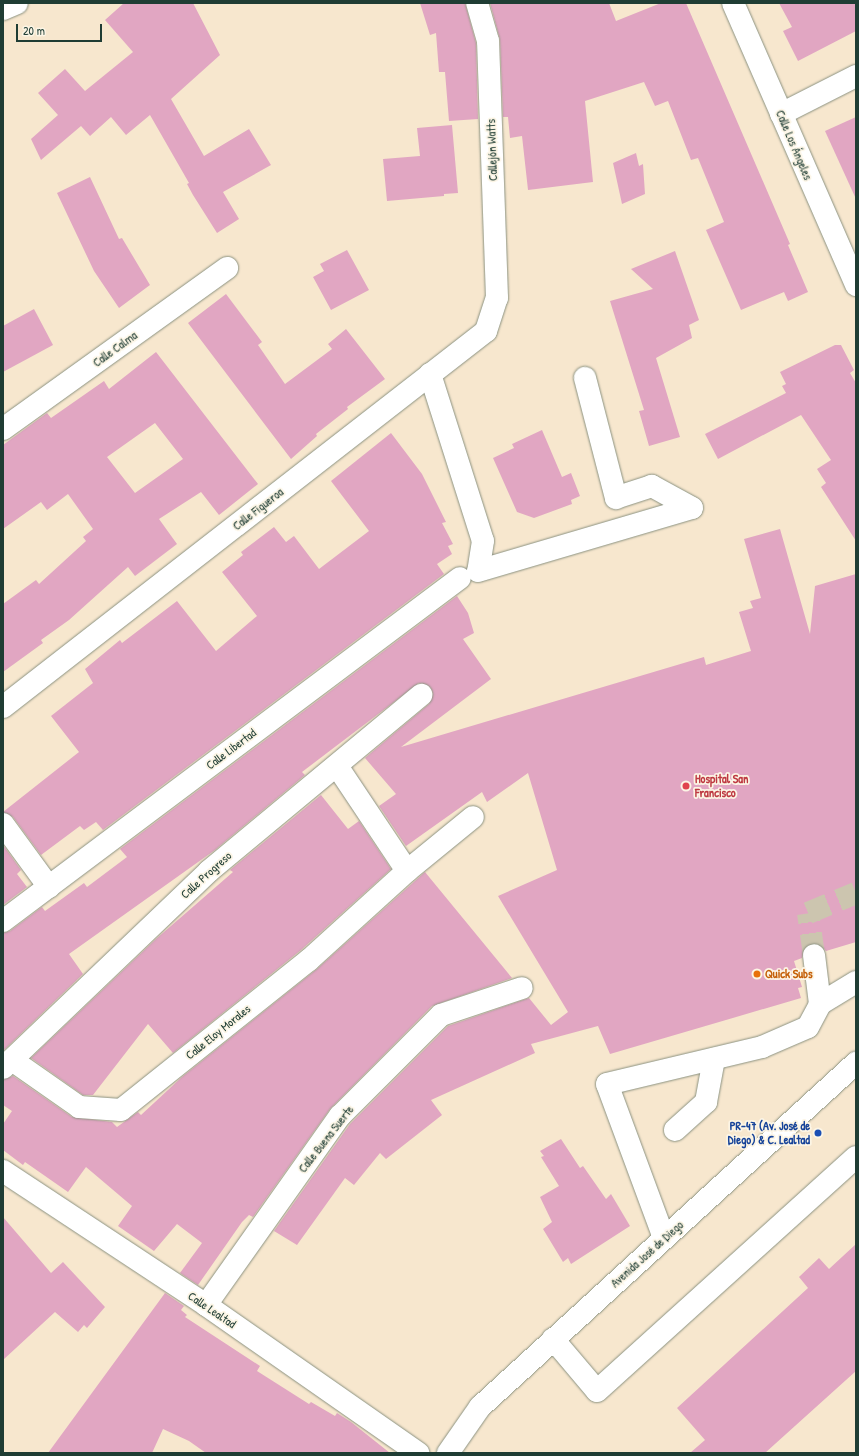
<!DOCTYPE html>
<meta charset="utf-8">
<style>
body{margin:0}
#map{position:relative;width:859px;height:1456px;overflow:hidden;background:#f7e7ce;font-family:"Patrick Hand",sans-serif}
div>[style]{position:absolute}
.building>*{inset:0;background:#e1a6c2}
.minor-tunnel>*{height:22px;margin-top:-11px;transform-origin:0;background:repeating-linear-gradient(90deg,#ccc5af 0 22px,transparent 0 33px)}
.roads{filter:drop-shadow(0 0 1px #8b9281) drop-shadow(0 0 1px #8b9281)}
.minor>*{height:22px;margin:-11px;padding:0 11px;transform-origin:11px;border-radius:11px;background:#fff}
.dots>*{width:11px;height:11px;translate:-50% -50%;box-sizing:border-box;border:2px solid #fcf5e5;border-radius:50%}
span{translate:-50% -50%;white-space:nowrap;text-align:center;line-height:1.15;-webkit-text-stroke:3.5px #fcf5e5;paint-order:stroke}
.street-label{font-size:12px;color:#1f3d34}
.health-label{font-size:12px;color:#be3a42;font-weight:700}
.left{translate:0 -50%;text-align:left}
.food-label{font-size:12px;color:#c56008;font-weight:700}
.transit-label{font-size:12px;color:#164399;font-weight:700}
.right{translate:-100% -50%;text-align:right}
.frame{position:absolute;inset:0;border:4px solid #1f3d34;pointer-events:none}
.scale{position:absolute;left:16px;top:24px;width:86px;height:18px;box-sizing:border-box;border:2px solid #1f3d34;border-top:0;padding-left:5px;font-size:12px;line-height:14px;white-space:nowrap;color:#1f3d34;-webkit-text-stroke:3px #fcf5e5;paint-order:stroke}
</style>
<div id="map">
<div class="building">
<i style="clip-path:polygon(124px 3px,193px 3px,220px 55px,171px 99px,204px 156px,249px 129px,271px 165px,223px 192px,239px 219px,217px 233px,193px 195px,187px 184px,189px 183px,150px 115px,126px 135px,111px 117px,90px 136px,81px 126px,41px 160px,31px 139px,58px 115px,38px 93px,65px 69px,85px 91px,133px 52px,105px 20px)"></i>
<i style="clip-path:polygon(420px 3px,465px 3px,476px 43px,478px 119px,449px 121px,445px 72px,439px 72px,436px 33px,430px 35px)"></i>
<i style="clip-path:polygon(490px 3px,609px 3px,616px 21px,661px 3px,686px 3px,790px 244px,788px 245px,808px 292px,788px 301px,784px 292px,741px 310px,706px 230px,724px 222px,698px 158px,691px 160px,668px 101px,655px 106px,644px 82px,585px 101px,593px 182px,528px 190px,522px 136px,510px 138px,508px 117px,503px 117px,500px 40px)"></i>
<i style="clip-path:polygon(779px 3px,856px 3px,856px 31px,798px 61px,783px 31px,792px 27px)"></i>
<i style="clip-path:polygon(856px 117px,856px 199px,825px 131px)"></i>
<i style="clip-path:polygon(452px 125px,458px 193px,444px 194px,444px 196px,387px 201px,383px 159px,420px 156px,417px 128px)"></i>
<i style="clip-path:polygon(636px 153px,639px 166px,643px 164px,645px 194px,622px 204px,613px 163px)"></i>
<i style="clip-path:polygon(90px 177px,119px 239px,122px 238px,150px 285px,119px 308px,94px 271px,57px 193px)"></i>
<i style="clip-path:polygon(347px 250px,369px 290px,331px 310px,313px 277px,324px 271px,320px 264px)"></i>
<i style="clip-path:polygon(675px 251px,699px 320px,689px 325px,692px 338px,656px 358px,680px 437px,649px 446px,639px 411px,644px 410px,610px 301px,653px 289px,631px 269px)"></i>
<i style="clip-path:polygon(226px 294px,262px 342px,258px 345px,285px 384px,332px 349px,328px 344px,346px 329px,385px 379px,347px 407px,348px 409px,316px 434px,317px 436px,291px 459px,188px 323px)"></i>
<i style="clip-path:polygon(34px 309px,53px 345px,3px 372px,3px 326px)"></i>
<i style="clip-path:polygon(835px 345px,841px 345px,854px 370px,850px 373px,856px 383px,856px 541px,821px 487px,826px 483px,817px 469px,831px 460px,801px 415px,718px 459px,705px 434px,786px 393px,782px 386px,786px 384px,780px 372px)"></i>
<i style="clip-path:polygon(evenodd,156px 352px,258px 484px,219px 515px,201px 492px,159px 519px,177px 544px,135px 576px,128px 567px,69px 620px,41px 640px,43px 643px,3px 672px,3px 604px,36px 580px,39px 584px,86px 541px,83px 537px,93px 529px,68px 494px,47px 510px,41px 502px,3px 529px,3px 445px,47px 413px,51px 418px,104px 381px,109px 389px,156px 352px,155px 423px,183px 459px,135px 493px,107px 457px,155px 423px)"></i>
<i style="clip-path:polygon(542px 430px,562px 477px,571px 473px,580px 496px,571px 500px,572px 504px,534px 518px,517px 512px,493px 458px,514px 448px,512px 444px)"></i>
<i style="clip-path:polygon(391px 433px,422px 474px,446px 522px,442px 523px,453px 544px,448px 546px,452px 554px,437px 564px,444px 574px,103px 830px,96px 822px,84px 830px,80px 826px,41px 855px,13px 817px,3px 812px,79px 752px,51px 716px,93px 683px,85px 669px,120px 640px,122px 643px,177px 601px,216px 651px,257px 616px,222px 572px,243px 555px,241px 552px,274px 527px,286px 542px,294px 536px,319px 569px,369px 531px,331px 481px)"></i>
<i style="clip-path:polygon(780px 529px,810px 634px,815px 586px,856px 574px,856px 942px,826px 951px,819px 943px,806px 945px,802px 958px,794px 961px,802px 987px,798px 988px,801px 998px,610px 1054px,598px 1026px,531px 1044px,535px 1053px,431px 1100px,442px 1115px,386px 1159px,380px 1153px,354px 1185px,345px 1178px,297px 1245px,274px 1231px,350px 1124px,448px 1026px,529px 998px,551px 1025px,568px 1012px,498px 896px,557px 870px,528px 773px,487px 802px,482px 792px,406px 846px,379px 806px,396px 794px,365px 758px,429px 704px,433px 693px,430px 687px,419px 683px,302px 772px,305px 775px,215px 850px,69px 954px,83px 974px,3px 1051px,3px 933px,10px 931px,42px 907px,45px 911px,84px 883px,87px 887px,127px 857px,120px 849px,457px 596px,468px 613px,474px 633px,463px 639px,491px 679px,401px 747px,704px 657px,706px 665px,751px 651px,739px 612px,753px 608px,750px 601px,761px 598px,744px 539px)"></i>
<i style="clip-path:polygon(321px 795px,348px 829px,359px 821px,391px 869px,301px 950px,173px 1053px,148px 1024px,93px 1095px,83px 1095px,31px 1058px,156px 939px,233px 872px,230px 870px)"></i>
<i style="clip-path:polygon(3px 845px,21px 870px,17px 874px,27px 887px,3px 905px)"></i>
<i style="clip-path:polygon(425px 872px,512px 978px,432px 1006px,330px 1109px,253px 1217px,249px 1215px,242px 1222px,198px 1285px,180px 1273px,202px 1243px,177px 1224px,154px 1251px,118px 1226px,132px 1206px,86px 1167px,68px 1192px,25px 1162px,23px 1165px,3px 1150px,3px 1124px,12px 1111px,3px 1105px,3px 1080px,13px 1076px,72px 1117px,112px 1122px,117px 1127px,138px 1112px,141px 1115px,182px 1077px,317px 969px)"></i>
<i style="clip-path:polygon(561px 1139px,580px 1168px,583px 1166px,606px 1199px,611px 1194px,630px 1226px,571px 1264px,568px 1258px,563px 1262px,543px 1229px,552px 1222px,540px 1197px,559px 1186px,541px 1157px,544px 1156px,540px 1151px)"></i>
<i style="clip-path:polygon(3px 1217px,51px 1273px,63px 1262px,105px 1307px,87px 1328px,84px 1325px,78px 1332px,55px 1312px,3px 1360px)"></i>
<i style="clip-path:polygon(856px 1244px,856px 1371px,765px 1453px,690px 1453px,705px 1440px,677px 1408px,808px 1288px,799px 1277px,819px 1258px,829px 1269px)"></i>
<i style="clip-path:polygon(165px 1293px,184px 1306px,181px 1310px,187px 1315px,185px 1317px,260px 1366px,257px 1371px,309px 1404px,311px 1402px,335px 1416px,337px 1413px,351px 1422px,390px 1453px,206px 1453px,189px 1441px,163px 1429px,152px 1453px,48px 1453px)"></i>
</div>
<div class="minor-tunnel">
<i style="left:814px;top:955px;width:42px;rotate:-98.1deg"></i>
<i style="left:808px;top:913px;width:52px;rotate:-22.6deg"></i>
</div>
<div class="roads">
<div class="minor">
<i style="left:733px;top:3px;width:308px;rotate:66.4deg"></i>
<i style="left:3px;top:9px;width:15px;rotate:-23deg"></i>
<i style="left:781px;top:114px;width:84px;rotate:-26.9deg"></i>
<i style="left:430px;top:374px;width:175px;rotate:72.4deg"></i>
<i style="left:483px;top:541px;width:30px;rotate:99deg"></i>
<i style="left:478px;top:571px;width:223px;rotate:-16.4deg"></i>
<i style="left:692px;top:508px;width:46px;rotate:-151.2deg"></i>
<i style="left:652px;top:486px;width:38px;rotate:162deg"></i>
<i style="left:616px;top:498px;width:124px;rotate:-104.5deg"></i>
<i style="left:3px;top:429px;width:276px;rotate:-35.7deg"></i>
<i style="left:3px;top:707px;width:612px;rotate:-37.9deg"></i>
<i style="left:486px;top:331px;width:35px;rotate:-72deg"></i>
<i style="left:497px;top:298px;width:257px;rotate:-92deg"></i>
<i style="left:488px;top:41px;width:40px;rotate:-106deg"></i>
<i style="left:337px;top:766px;width:126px;rotate:56.3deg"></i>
<i style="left:3px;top:824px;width:78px;rotate:53.9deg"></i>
<i style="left:3px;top:921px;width:571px;rotate:-36.89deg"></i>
<i style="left:820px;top:1004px;width:42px;rotate:-31.4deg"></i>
<i style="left:12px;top:1060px;width:82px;rotate:35deg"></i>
<i style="left:79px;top:1107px;width:42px;rotate:4.1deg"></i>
<i style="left:121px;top:1110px;width:241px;rotate:-38.6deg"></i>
<i style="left:309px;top:960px;width:132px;rotate:-42.2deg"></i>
<i style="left:407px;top:871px;width:85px;rotate:-39.3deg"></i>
<i style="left:3px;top:1068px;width:285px;rotate:-43.7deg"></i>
<i style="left:209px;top:871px;width:276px;rotate:-39.7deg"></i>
<i style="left:675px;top:1130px;width:42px;rotate:-42.1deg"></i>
<i style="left:706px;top:1102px;width:44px;rotate:-79.5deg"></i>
<i style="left:3px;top:1171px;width:243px;rotate:33.4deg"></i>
<i style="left:206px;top:1305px;width:259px;rotate:34.9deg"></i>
<i style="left:664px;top:1238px;width:164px;rotate:-110.3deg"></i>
<i style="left:607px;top:1084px;width:159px;rotate:-13.4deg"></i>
<i style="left:762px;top:1047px;width:50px;rotate:-23.5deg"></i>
<i style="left:808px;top:1027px;width:26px;rotate:-62deg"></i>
<i style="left:820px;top:1004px;width:49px;rotate:-97deg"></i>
<i style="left:206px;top:1305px;width:232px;rotate:-54.7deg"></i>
<i style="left:340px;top:1116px;width:143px;rotate:-45deg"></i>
<i style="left:441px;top:1015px;width:85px;rotate:-18.4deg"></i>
<i style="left:553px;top:1339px;width:68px;rotate:49.8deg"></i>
<i style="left:597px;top:1391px;width:349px;rotate:-42.1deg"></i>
<i style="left:448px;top:1453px;width:56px;rotate:-55.2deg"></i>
<i style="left:480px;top:1407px;width:510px;rotate:-42.46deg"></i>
</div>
</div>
<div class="dots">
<i style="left:686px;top:786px;background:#e0444e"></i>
<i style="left:757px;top:974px;background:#e8710a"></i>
<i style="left:818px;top:1133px;background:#1a4fb4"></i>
</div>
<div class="street-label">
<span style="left:794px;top:145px;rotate:67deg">Calle Los Ángeles</span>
<span style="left:492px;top:150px;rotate:-92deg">Callejón Watts</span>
<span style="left:115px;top:349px;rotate:-36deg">Calle Calma</span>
<span style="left:258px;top:509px;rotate:-38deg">Calle Figueroa</span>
<span style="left:231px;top:749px;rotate:-37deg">Calle Libertad</span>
<span style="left:206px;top:875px;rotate:-42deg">Calle Progreso</span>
<span style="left:218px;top:1032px;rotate:-39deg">Calle Eloy Morales</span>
<span style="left:326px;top:1139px;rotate:-52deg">Calle Buena Suerte</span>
<span style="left:647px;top:1254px;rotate:-42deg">Avenida José de Diego</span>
<span style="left:212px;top:1310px;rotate:34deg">Calle Lealtad</span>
</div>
<div class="health-label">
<span class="left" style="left:695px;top:786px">Hospital San<br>Francisco</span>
</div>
<div class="food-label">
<span class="left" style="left:765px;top:974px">Quick Subs</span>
</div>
<div class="transit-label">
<span class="right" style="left:810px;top:1133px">PR-47 (Av. José de<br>Diego) &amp; C. Lealtad</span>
</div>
<div class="frame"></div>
<div class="scale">20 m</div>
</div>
